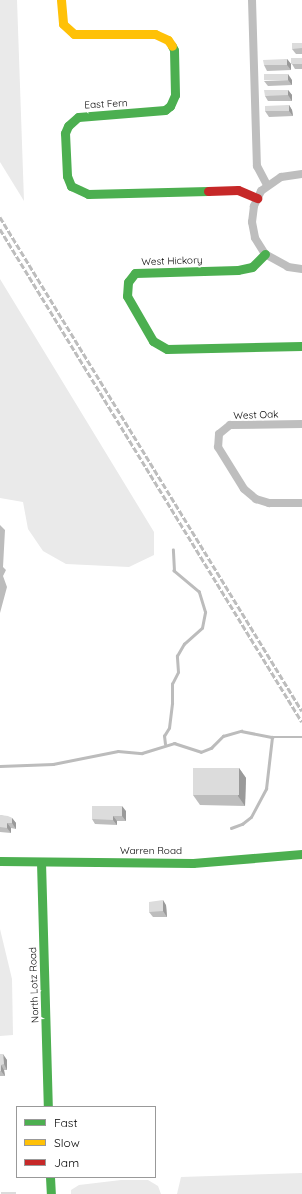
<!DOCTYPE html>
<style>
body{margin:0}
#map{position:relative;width:302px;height:1194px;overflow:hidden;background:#fff;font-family:Quicksand,sans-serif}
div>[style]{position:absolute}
.green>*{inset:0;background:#eaeaea}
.water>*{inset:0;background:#bcbcbc}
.stream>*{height:2.5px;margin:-1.25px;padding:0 1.25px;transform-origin:1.25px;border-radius:1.25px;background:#bcbcbc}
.street>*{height:8px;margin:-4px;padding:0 4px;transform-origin:4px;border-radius:4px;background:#bebebe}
.fast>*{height:9px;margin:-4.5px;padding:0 4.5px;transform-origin:4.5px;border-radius:4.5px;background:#4caf50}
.slow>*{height:9px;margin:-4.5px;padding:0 4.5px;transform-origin:4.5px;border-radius:4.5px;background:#ffc107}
.jam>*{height:9px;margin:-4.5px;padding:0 4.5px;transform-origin:4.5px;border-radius:4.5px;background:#c62828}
.rail>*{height:2.5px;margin-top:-1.25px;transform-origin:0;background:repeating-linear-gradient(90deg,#bdbdbd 0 6px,transparent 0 8px)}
.wall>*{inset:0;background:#bdbdbd}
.shaded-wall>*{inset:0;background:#9a9a9a}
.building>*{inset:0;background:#dcdcdc;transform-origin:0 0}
span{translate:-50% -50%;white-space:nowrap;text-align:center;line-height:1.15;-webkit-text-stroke:4px #fff;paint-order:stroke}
.street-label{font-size:10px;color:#000}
.legend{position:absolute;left:16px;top:1106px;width:140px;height:72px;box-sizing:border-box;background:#fff;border:1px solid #999;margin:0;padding:5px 7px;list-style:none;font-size:12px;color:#000}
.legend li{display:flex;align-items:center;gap:8px;height:20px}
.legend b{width:20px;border:1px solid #999}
</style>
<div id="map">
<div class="green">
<i style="clip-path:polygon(0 0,17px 0,24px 201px,0 162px)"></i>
<i style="clip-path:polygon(0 279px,154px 532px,154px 555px,129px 567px,66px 564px,43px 551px,28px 529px,23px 502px,0 498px)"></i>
<i style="clip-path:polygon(0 929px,12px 979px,13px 1035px,0 1036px)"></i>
<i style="clip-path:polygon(302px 1173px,302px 1194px,177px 1194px,181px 1177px)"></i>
<i style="clip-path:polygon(121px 1180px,148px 1180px,158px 1186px,161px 1194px,71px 1194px,71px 1190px,79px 1185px)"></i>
</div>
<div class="water">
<i style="clip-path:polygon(0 525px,5px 530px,3px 567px,6px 570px,3px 576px,7px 587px,0 613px)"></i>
</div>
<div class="stream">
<i style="left:165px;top:744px;width:8px;rotate:-97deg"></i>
<i style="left:164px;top:736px;width:9px;rotate:-58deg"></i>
<i style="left:169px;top:728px;width:25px;rotate:-83deg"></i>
<i style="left:172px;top:703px;width:19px;rotate:-90deg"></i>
<i style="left:172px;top:684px;width:13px;rotate:-63deg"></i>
<i style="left:178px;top:672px;width:16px;rotate:-94deg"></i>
<i style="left:177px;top:656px;width:14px;rotate:-60deg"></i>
<i style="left:184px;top:644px;width:24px;rotate:-42deg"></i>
<i style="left:202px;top:628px;width:16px;rotate:-79deg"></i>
<i style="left:205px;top:612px;width:21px;rotate:-107deg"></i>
<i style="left:199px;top:592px;width:33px;rotate:-140deg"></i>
<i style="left:174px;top:571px;width:21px;rotate:-93deg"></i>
<i style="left:0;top:766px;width:53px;rotate:-2.2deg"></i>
<i style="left:53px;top:764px;width:66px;rotate:-11.3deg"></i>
<i style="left:118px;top:751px;width:24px;rotate:5deg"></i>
<i style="left:142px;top:753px;width:34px;rotate:-17deg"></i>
<i style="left:174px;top:743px;width:28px;rotate:18deg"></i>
<i style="left:201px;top:752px;width:11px;rotate:-22deg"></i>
<i style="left:211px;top:748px;width:17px;rotate:-45deg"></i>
<i style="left:223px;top:736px;width:19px;rotate:-16deg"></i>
<i style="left:241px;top:731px;width:32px;rotate:11deg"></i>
<i style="left:272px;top:737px;width:30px"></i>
<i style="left:231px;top:828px;width:12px;rotate:-20deg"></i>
<i style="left:242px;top:824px;width:11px;rotate:-38deg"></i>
<i style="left:251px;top:817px;width:32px;rotate:-62deg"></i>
<i style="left:266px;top:789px;width:52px;rotate:-83.4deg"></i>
</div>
<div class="street">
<i style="left:252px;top:0;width:166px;rotate:88.3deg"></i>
<i style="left:257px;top:166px;width:21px;rotate:62deg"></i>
<i style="left:302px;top:174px;width:21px;rotate:172deg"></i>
<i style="left:281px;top:177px;width:24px;rotate:145deg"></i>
<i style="left:261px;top:191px;width:17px;rotate:115deg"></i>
<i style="left:254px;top:206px;width:16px;rotate:97deg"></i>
<i style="left:252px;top:222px;width:16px;rotate:79deg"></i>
<i style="left:255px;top:238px;width:19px;rotate:58deg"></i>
<i style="left:265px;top:254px;width:26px;rotate:29deg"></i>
<i style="left:288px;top:267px;width:14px;rotate:8deg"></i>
<i style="left:302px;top:424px;width:72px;rotate:179.2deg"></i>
<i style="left:230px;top:425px;width:14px;rotate:141deg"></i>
<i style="left:219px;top:434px;width:13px;rotate:94deg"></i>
<i style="left:218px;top:447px;width:49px;rotate:58.2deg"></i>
<i style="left:244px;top:489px;width:16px;rotate:40deg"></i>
<i style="left:256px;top:499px;width:14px;rotate:17deg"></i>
<i style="left:269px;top:503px;width:33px"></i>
</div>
<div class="fast">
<i style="left:172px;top:46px;width:4px;rotate:63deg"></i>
<i style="left:174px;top:50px;width:45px;rotate:88.7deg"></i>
<i style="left:175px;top:95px;width:12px;rotate:114deg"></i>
<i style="left:170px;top:106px;width:6px;rotate:141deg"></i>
<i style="left:165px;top:110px;width:87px;rotate:175.4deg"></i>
<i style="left:78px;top:117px;width:13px;rotate:138deg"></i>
<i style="left:68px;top:126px;width:8px;rotate:113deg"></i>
<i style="left:65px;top:133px;width:43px;rotate:87.3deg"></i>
<i style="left:67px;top:176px;width:11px;rotate:68deg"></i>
<i style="left:71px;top:186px;width:19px;rotate:25deg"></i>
<i style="left:88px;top:194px;width:120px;rotate:-1.4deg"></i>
<i style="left:265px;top:254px;width:18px;rotate:135deg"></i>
<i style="left:252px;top:267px;width:14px;rotate:168deg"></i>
<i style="left:238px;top:270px;width:103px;rotate:178.3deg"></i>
<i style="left:135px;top:273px;width:11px;rotate:128deg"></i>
<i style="left:128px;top:282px;width:14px;rotate:94deg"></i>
<i style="left:127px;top:296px;width:52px;rotate:60deg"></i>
<i style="left:153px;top:341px;width:16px;rotate:30deg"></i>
<i style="left:167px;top:349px;width:135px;rotate:-1.3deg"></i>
<i style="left:0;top:861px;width:193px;rotate:0.6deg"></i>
<i style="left:193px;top:863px;width:109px;rotate:-4.7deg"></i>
<i style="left:41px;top:862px;width:245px;rotate:88.4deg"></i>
<i style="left:50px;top:1177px;width:17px;rotate:87deg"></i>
</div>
<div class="slow">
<i style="left:61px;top:0;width:24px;rotate:85deg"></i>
<i style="left:63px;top:24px;width:15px;rotate:42deg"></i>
<i style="left:74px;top:34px;width:81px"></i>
<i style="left:155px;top:34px;width:14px;rotate:25deg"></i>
<i style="left:168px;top:40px;width:7px;rotate:56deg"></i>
</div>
<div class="jam">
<i style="left:208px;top:191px;width:30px;rotate:-2deg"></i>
<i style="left:238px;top:190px;width:21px;rotate:23deg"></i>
</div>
<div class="rail">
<i style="left:0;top:217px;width:579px;rotate:58.56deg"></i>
<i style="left:0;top:229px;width:578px;rotate:58.51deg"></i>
</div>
<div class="wall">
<i style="clip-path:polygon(302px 43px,302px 54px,296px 54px,292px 49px)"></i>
<i style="clip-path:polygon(302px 58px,302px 69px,295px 69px,292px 64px)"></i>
<i style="clip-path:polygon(287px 59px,291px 64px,291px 70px,267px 71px,264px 65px)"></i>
<i style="clip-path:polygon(292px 80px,292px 85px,268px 86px,264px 81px)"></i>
<i style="clip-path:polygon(288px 90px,292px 95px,292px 101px,268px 101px,265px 96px)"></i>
<i style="clip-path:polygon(289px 105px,292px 110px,293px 116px,269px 117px,265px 111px)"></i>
<i style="clip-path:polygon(239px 768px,246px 778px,245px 806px,200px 805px,193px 795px)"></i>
<i style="clip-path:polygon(126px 811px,126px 821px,117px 821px,117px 825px,95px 824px,92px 819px)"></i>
<i style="clip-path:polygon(0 815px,12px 818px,16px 823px,16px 829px,11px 828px,11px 833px,0 832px)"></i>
<i style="clip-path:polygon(166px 905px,167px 917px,153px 917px,149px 912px)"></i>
<i style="clip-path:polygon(0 1054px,7px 1060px,7px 1070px,4px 1070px,5px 1076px,0 1076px)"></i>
</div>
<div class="shaded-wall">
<i style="clip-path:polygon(287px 59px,291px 64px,291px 70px,287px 65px)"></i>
<i style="clip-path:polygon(288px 74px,292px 80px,292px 85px,288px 80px)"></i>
<i style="clip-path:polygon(288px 90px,292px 95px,292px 101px,288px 95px)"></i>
<i style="clip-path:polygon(289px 105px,292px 110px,293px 116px,289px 111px)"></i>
<i style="clip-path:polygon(239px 768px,246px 778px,245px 806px,238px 796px)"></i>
<i style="clip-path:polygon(122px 806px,126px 811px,126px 821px,122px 816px)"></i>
<i style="clip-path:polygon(113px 816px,117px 821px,117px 825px,113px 820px)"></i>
<i style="clip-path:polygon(12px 818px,16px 823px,16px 829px,12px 823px)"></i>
<i style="clip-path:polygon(7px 823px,11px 828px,11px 833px,7px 828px)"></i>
<i style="clip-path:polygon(163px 900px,166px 905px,167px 917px,163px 911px)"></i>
<i style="clip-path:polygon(3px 1054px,7px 1060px,7px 1070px,4px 1064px)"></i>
<i style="clip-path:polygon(1px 1065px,4px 1070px,5px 1076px,1px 1071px)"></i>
</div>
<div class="building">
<i style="clip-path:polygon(292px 43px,302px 43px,302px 48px,292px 49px)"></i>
<i style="left:291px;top:58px;width:11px;height:6px"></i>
<i style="clip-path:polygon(287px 59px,287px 65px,264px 65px,263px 60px)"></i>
<i style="left:288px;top:74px;width:6px;height:24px;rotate:90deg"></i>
<i style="clip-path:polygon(264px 90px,288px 90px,288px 95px,265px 96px)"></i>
<i style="clip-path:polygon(289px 105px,289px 111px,265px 111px,265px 106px)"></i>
<i style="left:193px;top:768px;width:46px;height:27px"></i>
<i style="clip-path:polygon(92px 806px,122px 806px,122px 816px,113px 816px,113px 820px,92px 819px)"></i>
<i style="clip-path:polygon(0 815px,8px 816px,12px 818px,12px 823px,7px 823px,7px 828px,0 827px)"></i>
<i style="clip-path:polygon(163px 900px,163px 911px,149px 912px,149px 902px)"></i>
<i style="clip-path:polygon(0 1054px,3px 1054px,4px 1064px,1px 1065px,1px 1071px,0 1071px)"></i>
<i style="left:1px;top:1192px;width:15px;height:2px"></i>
</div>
<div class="street-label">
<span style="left:106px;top:104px;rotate:-3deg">East Fern</span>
<span style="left:172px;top:261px;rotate:-2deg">West Hickory</span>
<span style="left:256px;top:415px;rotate:-2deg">West Oak</span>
<span style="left:151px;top:851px">Warren Road</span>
<span style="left:34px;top:985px;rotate:-92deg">North Lotz Road</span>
</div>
<ul class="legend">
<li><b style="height:5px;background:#4caf50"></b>Fast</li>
<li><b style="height:5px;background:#ffc107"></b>Slow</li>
<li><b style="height:5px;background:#c62828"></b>Jam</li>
</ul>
</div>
